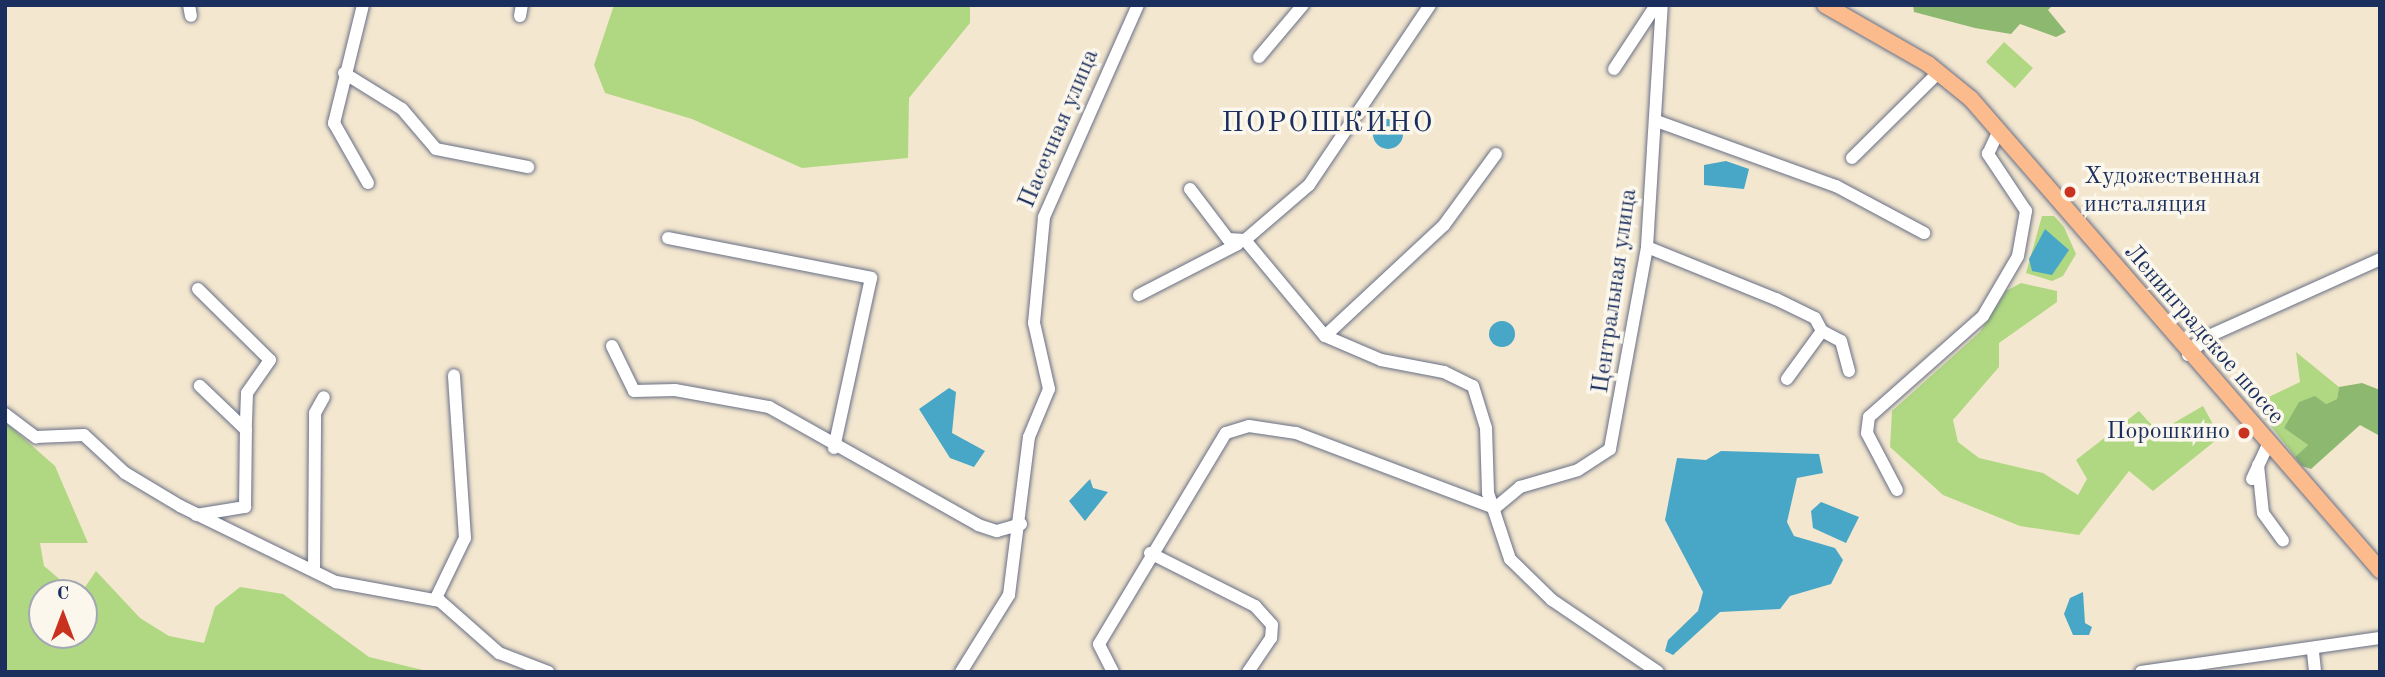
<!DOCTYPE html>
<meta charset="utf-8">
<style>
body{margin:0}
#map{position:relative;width:2385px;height:677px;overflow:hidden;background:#f4e7cf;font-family:"Old Standard TT",serif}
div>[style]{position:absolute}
.green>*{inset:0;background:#b0d882;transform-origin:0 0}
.forest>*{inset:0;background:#8cb870}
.water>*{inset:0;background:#48a6c7}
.round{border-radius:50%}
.roads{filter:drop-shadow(0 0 2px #676f86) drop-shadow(0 0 2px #676f86)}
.minor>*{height:12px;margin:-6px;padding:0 6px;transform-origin:6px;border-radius:6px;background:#fff}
.major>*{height:16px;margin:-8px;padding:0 8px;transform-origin:8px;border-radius:8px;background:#fbbb8d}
.dots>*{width:19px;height:19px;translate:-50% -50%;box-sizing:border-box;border:4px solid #fbf7ec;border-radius:50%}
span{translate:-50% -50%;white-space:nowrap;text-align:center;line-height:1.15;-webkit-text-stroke:7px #fbf7ec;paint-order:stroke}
.street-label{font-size:24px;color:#1b2f5e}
.poi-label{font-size:24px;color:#1b2f5e}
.left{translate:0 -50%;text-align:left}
.right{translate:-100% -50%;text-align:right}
.quarter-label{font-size:28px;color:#1b2f5e;letter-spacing:2px}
.frame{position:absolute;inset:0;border:7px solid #1b2f5e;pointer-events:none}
.north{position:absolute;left:28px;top:579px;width:70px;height:70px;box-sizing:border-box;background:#fbf7ec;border:2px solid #a1a7b3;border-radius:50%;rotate:0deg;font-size:19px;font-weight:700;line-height:28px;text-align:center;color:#1b2f5e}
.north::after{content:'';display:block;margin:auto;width:24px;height:32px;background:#c8321e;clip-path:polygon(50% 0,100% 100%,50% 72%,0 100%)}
</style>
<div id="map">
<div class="green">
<i style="clip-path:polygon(614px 5px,970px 5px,970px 23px,909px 98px,908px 158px,802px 168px,692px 119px,605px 93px,594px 65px)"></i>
<i style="left:2004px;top:42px;width:39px;height:27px;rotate:42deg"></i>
<i style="clip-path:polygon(2042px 216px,2054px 216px,2064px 227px,2076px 254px,2063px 276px,2052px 281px,2026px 273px)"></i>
<i style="clip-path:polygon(2021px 283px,2057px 291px,2057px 302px,1999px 343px,1999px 367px,1953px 420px,1958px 442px,1979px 458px,2043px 473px,2078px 495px,2087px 479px,2076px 460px,2139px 411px,2158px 432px,2203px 406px,2220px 437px,2153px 491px,2129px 471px,2079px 535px,2020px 526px,1943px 495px,1890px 447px,1892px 411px,1980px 332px,2006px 291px)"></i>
<i style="clip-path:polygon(2296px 352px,2339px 387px,2337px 399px,2326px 404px,2315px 397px,2300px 402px,2284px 428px,2308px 445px,2295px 457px,2254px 404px,2300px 382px)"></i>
<i style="clip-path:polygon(5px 422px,55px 466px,88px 543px,40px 543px,44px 566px,76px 593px,42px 593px,42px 635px,84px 635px,81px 593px,96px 571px,140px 618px,169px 636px,204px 643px,215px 607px,240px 587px,283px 594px,369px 657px,431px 672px,5px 672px)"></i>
</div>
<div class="forest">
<i style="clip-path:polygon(1913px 5px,2053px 5px,2048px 10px,2066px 32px,2056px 37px,2020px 24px,2011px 34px,1975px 28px,1914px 12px)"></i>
<i style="clip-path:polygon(2362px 383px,2380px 390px,2380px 436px,2360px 425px,2311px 469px,2302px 466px,2295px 457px,2308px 445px,2284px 428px,2299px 402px,2315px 396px,2326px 404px,2337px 399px,2339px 387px)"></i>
</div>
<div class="water">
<i class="round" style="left:1373px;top:119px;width:30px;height:30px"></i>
<i style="clip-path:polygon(1726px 161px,1749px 169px,1744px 189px,1704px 185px,1704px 165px)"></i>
<i style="clip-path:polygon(2045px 229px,2069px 250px,2052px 275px,2032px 271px,2029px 259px)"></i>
<i class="round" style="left:1489px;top:321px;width:26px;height:26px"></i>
<i style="clip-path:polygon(949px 388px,956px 392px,952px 433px,985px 451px,974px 467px,950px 458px,919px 409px)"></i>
<i style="clip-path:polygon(1721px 451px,1819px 454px,1823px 473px,1797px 478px,1787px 522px,1794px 536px,1835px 548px,1843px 560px,1831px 584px,1790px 596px,1780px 609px,1720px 612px,1673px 655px,1665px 651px,1668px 640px,1698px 611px,1703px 592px,1665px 520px,1677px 458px,1706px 460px)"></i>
<i style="clip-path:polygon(1090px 479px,1093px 488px,1108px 492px,1085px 521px,1069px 501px)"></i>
<i style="clip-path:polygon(1821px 502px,1859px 517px,1846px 543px,1813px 528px,1811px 511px)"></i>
<i style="clip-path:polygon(2083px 592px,2085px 623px,2092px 627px,2089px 635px,2073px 635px,2064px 614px,2070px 598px)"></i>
</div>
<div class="roads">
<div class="minor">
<i style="left:189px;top:5px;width:11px;rotate:80deg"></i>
<i style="left:363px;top:5px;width:122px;rotate:103.8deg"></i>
<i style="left:334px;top:123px;width:69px;rotate:60.5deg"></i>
<i style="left:520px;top:16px;width:11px;rotate:-80deg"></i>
<i style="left:1259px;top:57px;width:68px;rotate:-49.8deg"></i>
<i style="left:1614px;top:69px;width:77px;rotate:-56.7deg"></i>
<i style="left:344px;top:73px;width:68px;rotate:31.8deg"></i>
<i style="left:402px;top:109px;width:52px;rotate:49.6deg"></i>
<i style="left:436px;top:149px;width:94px;rotate:11.1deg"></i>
<i style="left:1659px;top:122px;width:188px;rotate:19.9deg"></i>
<i style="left:1836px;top:186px;width:100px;rotate:28.1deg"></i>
<i style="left:1852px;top:158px;width:121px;rotate:-44.7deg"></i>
<i style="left:1190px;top:189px;width:63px;rotate:52.8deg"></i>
<i style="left:1228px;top:239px;width:17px;rotate:3deg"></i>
<i style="left:1245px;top:240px;width:125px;rotate:50.2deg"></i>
<i style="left:1325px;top:336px;width:61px;rotate:23.2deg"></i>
<i style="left:1381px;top:360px;width:64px;rotate:10.8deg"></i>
<i style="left:1444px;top:372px;width:32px;rotate:26deg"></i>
<i style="left:1473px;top:386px;width:44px;rotate:72.8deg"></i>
<i style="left:1486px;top:428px;width:65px;rotate:88.2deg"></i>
<i style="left:1488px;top:493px;width:70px;rotate:71.6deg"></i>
<i style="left:1510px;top:559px;width:59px;rotate:44.3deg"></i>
<i style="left:1552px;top:600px;width:128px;rotate:34.2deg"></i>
<i style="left:668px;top:238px;width:207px;rotate:11.1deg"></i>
<i style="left:871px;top:278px;width:174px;rotate:102.3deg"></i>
<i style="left:1245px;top:240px;width:84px;rotate:-40.7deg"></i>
<i style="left:1309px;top:185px;width:217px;rotate:-56.1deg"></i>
<i style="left:1647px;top:247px;width:139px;rotate:22deg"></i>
<i style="left:1776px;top:299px;width:43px;rotate:26deg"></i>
<i style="left:1815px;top:318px;width:15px;rotate:62deg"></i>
<i style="left:198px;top:289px;width:101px;rotate:44.6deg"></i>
<i style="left:270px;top:360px;width:40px;rotate:124.9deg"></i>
<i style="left:247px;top:393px;width:36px;rotate:92deg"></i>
<i style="left:1139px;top:295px;width:111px;rotate:-27.3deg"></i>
<i style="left:1822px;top:331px;width:21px;rotate:28deg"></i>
<i style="left:1841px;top:341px;width:31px;rotate:75deg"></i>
<i style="left:1325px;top:336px;width:163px;rotate:-43deg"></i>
<i style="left:1444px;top:225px;width:88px;rotate:-53.8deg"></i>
<i style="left:612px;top:346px;width:50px;rotate:63.9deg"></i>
<i style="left:634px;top:391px;width:41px;rotate:-1.4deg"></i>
<i style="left:675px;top:390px;width:96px;rotate:10.3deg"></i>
<i style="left:769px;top:407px;width:240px;rotate:29.4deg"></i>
<i style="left:978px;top:525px;width:20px;rotate:18deg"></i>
<i style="left:997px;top:531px;width:25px;rotate:-16deg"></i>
<i style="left:2188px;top:355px;width:28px;rotate:-42deg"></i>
<i style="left:2209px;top:336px;width:188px;rotate:-24.2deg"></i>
<i style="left:1787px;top:379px;width:59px;rotate:-53.9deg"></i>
<i style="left:5px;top:414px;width:39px;rotate:37deg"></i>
<i style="left:36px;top:437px;width:48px;rotate:-2.4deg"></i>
<i style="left:84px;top:435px;width:56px;rotate:42.8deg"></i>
<i style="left:125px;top:473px;width:64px;rotate:31deg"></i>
<i style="left:180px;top:506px;width:174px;rotate:26deg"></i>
<i style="left:336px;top:582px;width:106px;rotate:10.4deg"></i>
<i style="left:440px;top:601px;width:79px;rotate:41.4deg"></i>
<i style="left:499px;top:653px;width:53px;rotate:21.2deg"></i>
<i style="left:2258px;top:465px;width:48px;rotate:84.1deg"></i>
<i style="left:2263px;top:513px;width:34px;rotate:54deg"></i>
<i style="left:2252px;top:479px;width:38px;rotate:-65deg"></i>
<i style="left:1897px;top:490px;width:64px;rotate:-117.8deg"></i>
<i style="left:1867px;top:433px;width:16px;rotate:-83deg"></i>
<i style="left:1869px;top:417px;width:152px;rotate:-41.5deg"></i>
<i style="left:1983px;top:316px;width:69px;rotate:-59.7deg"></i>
<i style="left:2018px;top:256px;width:46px;rotate:-79.9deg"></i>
<i style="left:2026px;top:211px;width:69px;rotate:-123.7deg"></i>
<i style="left:1988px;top:154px;width:26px;rotate:-65deg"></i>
<i style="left:1495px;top:508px;width:33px;rotate:-40deg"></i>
<i style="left:1520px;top:487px;width:60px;rotate:-16.3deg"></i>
<i style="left:1578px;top:470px;width:38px;rotate:-33deg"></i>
<i style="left:1610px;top:449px;width:205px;rotate:-79.6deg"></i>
<i style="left:1647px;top:247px;width:242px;rotate:-86.5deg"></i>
<i style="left:196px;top:515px;width:50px;rotate:-9.3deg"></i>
<i style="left:245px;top:507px;width:77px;rotate:-89.3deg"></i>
<i style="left:246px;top:430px;width:64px;rotate:-136.3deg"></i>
<i style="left:1150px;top:553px;width:118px;rotate:26.8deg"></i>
<i style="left:1255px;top:606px;width:25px;rotate:48deg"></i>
<i style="left:1272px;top:625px;width:13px;rotate:94deg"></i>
<i style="left:1271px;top:638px;width:41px;rotate:124.1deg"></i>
<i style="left:314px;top:570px;width:157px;rotate:-89.6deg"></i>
<i style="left:315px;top:413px;width:18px;rotate:-61deg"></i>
<i style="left:435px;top:600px;width:69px;rotate:-64.2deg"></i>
<i style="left:465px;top:538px;width:163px;rotate:-93.9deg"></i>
<i style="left:2313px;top:652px;width:20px;rotate:84deg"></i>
<i style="left:961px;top:672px;width:91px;rotate:-58.1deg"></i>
<i style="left:1009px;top:595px;width:159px;rotate:-82.8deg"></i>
<i style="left:1029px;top:437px;width:52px;rotate:-67.4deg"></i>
<i style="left:1049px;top:389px;width:68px;rotate:-102.8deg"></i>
<i style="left:1034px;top:323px;width:106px;rotate:-84.6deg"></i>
<i style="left:1044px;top:217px;width:232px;rotate:-66.1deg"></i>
<i style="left:1113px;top:672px;width:31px;rotate:-117deg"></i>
<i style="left:1099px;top:644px;width:246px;rotate:-59deg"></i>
<i style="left:1226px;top:433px;width:24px;rotate:-17deg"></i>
<i style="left:1249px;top:426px;width:48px;rotate:8.5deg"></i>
<i style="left:1296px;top:433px;width:213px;rotate:20.7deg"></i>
<i style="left:2141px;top:672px;width:241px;rotate:-8.1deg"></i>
</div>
<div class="major">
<i style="left:1825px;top:5px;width:119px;rotate:29.8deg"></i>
<i style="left:1928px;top:64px;width:55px;rotate:39.1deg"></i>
<i style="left:1971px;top:99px;width:624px;rotate:49.03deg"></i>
</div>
</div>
<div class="dots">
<i style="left:2070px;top:192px;background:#c8321e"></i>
<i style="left:2244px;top:433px;background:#c8321e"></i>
</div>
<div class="street-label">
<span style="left:1060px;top:129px;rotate:-67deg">Пасечная улица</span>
<span style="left:1616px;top:291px;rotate:-82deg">Центральная улица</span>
<span style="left:2203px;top:335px;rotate:49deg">Ленинградское шоссе</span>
</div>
<div class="poi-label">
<span class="left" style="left:2084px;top:192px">Художественная<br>инсталяция</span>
<span class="right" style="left:2230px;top:433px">Порошкино</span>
</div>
<div class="quarter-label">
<span style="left:1328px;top:124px">ПОРОШКИНО</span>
</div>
<div class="frame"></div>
<div class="north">С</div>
</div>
